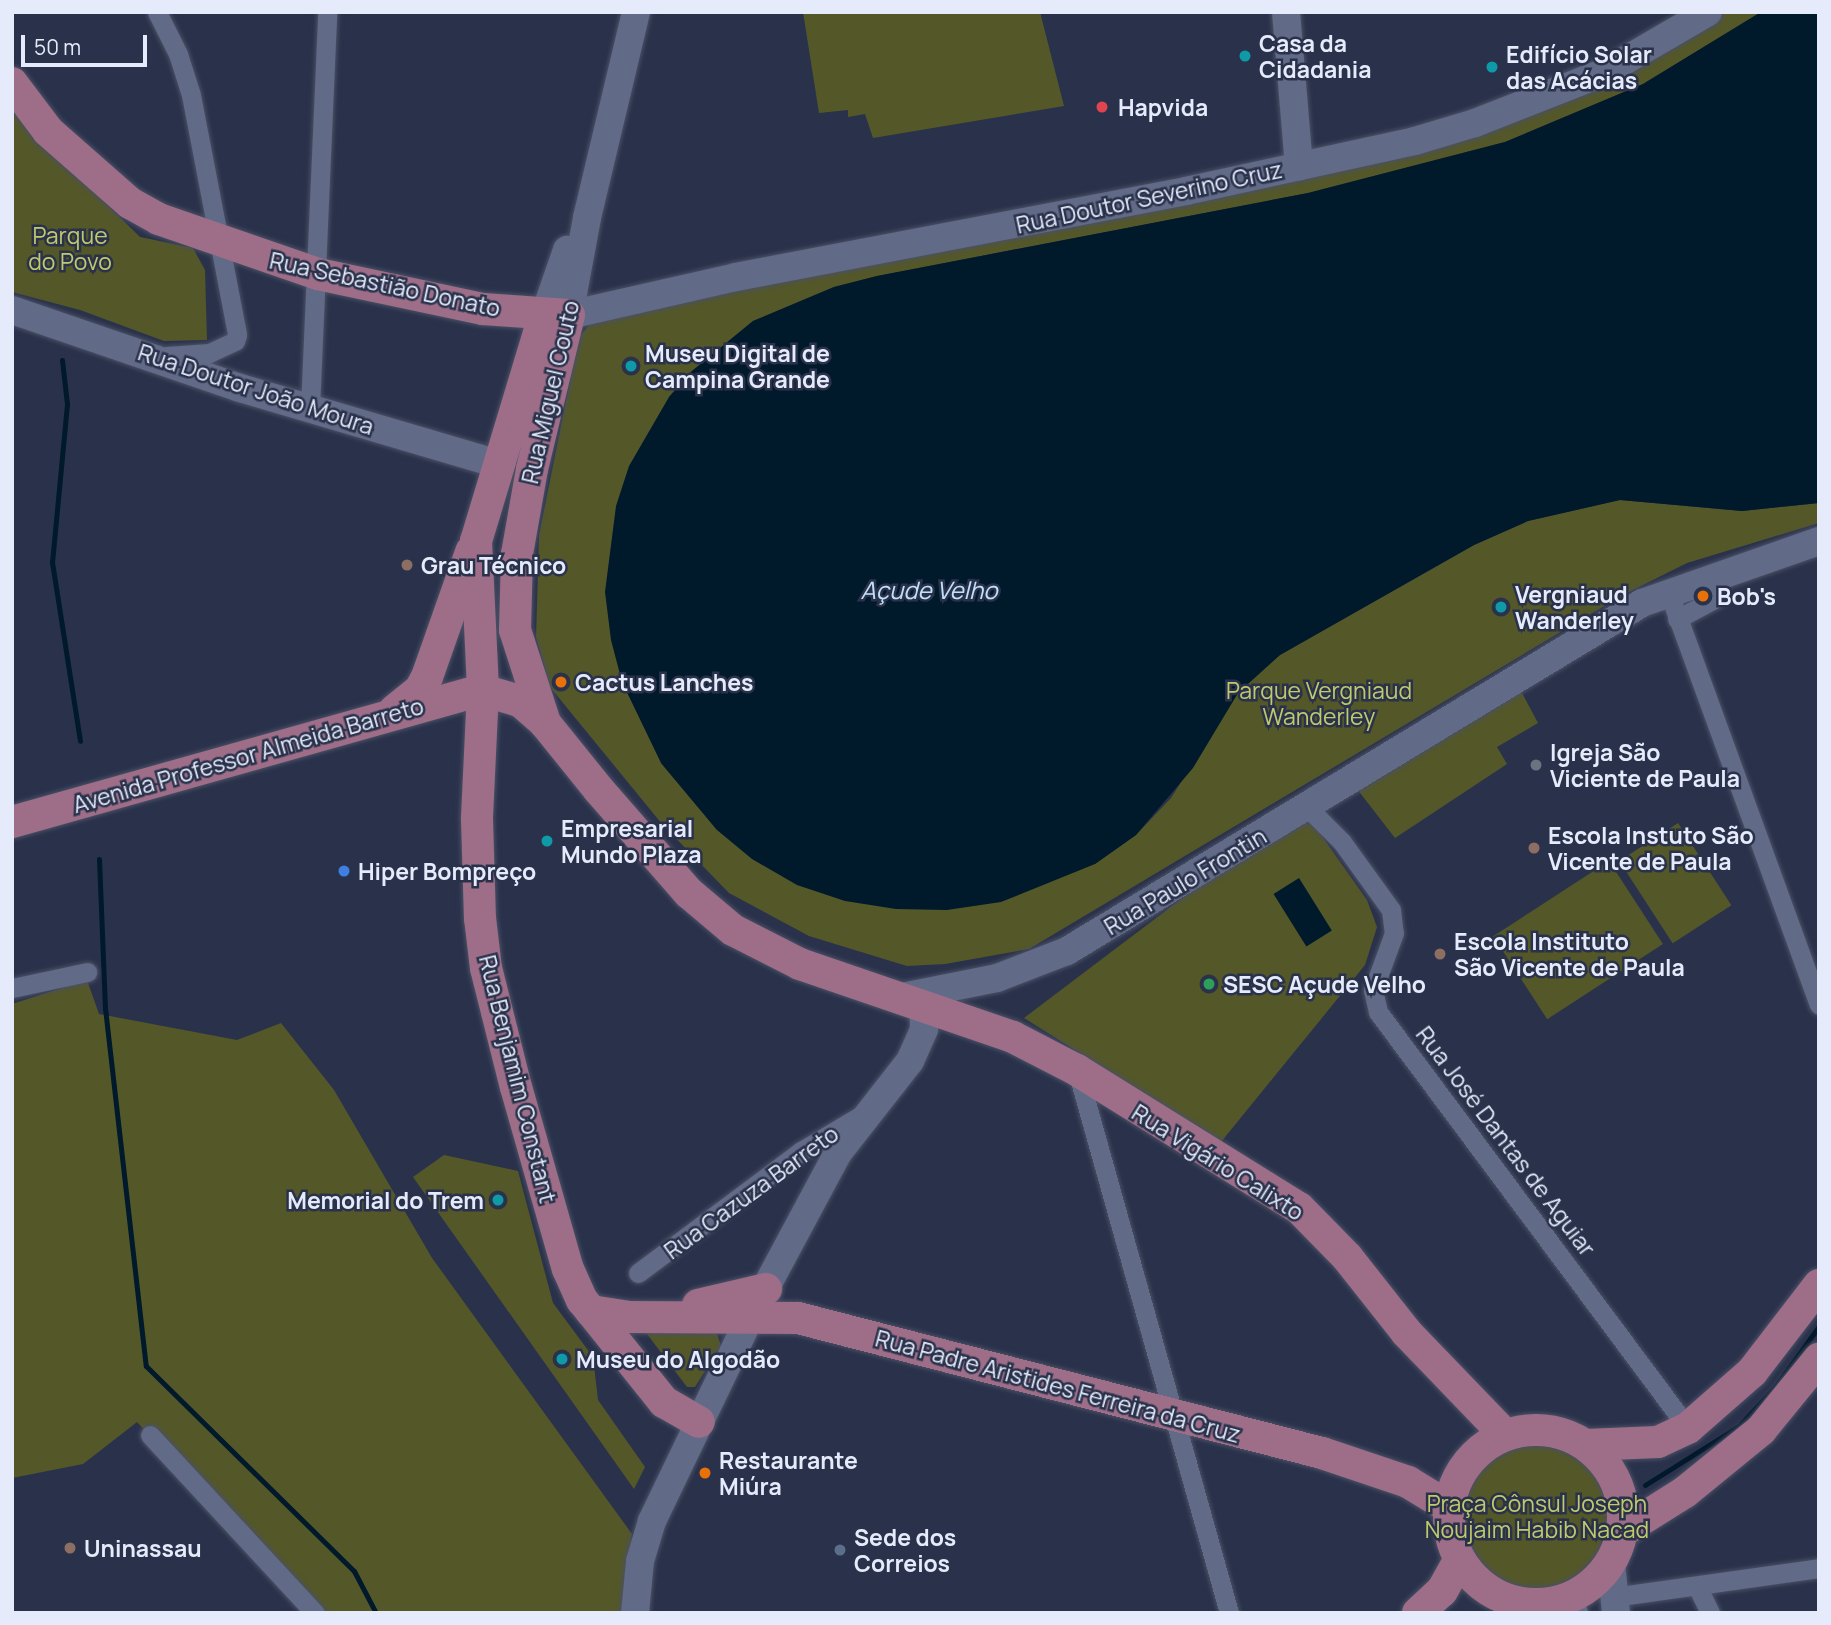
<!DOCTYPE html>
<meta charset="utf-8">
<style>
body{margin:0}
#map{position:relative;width:1831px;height:1625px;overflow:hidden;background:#2a324b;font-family:Manrope,sans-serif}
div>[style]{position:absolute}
.green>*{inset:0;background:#545829;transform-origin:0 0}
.round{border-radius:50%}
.water>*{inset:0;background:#00192b;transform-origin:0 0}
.stream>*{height:5px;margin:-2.5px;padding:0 2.5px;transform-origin:2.5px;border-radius:2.5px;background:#00192b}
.roads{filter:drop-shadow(0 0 2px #4a5065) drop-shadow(0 0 2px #4a5065)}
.street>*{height:19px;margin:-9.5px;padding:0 9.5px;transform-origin:9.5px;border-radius:9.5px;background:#616a86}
.secondary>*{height:28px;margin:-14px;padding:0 14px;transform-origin:14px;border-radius:14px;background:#616a86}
.primary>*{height:32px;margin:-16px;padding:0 16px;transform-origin:16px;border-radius:16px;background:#9e6e89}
.primary>.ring{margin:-16px;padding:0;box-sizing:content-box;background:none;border:32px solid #9e6e89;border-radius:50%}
.dots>*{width:19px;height:19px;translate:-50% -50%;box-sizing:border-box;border:4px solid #2a324b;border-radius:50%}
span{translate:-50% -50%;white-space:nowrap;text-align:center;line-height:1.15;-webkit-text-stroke:5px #2a324b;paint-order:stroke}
.poi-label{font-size:23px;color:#e5ebfb;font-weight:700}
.left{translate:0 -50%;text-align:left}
.right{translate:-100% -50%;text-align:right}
.street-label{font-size:23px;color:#e5ebfb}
.park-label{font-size:23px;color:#c1c96d}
.water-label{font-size:24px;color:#c1e1f8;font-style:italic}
.frame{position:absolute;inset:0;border:14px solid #e5ebfb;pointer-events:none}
.scale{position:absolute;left:21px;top:35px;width:126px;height:32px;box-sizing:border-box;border:4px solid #e5ebfb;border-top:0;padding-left:9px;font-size:21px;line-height:24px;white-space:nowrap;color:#e5ebfb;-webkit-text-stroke:5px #2a324b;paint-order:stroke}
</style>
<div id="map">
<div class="green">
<i style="clip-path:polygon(803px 12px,1040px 12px,1064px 106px,873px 138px,865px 114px,848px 117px,848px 110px,819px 113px)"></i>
<i style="clip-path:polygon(1717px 12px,1761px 12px,1643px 84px,1505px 142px,1308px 193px,877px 276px,834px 287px,753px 321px,692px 371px,669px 397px,661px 763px,717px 830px,1095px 864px,1136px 835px,1171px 798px,1238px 693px,1257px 672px,1280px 655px,1474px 545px,1528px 521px,1620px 500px,1742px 511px,1819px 503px,1819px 523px,1687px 563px,1621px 596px,1029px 949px,945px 964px,907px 966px,809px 936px,729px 893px,662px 824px,550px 687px,536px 637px,539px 535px,571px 376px,581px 335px,591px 322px,1489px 125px)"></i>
<i style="clip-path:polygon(12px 111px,140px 237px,193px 248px,205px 270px,207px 340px,164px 341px,80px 310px,12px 292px)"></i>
<i style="clip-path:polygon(1521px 691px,1538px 723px,1497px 747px,1507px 764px,1395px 838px,1357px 789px)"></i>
<i style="clip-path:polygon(1307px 815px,1367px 900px,1377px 927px,1365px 965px,1221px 1142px,1024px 1018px,1205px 881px)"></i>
<i style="left:1678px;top:823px;width:98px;height:70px;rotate:57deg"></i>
<i style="left:1609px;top:861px;width:99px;height:138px;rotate:57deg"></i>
<i style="clip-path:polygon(87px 980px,99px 1014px,237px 1040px,281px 1023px,334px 1090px,432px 1258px,632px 1534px,623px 1613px,311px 1613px,137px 1422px,83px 1464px,12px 1478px,12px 1004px)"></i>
<i style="clip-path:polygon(444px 1155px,518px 1171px,553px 1303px,593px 1357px,598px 1400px,645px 1467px,634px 1489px,413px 1177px)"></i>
<i style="clip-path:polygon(641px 1326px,716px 1330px,721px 1346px,695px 1387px,687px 1387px)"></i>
<i class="round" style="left:1463px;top:1442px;width:148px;height:148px"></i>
</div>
<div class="water">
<i style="clip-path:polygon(1761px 12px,1819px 12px,1819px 503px,1742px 511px,1620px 500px,1528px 521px,1474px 545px,1280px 655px,1238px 693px,1193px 768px,1136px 835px,1095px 864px,1001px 902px,947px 910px,896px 909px,845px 901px,797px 885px,752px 859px,717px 830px,661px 763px,622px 682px,611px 640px,605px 592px,616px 506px,629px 466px,669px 397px,692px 371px,753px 321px,834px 287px,877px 276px,1308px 193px,1505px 142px,1643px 84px)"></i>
<i style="left:1299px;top:878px;width:62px;height:30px;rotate:58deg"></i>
</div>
<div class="stream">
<i style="left:62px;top:360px;width:44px;rotate:83.5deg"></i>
<i style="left:67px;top:404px;width:159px;rotate:95.4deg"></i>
<i style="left:52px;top:562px;width:181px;rotate:81.1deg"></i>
<i style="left:99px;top:859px;width:149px;rotate:87.7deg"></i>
<i style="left:105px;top:1008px;width:360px;rotate:83.5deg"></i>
<i style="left:146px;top:1366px;width:292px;rotate:44.6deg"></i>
<i style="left:354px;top:1571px;width:47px;rotate:62.4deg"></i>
<i style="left:1645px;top:1485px;width:111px;rotate:-32.1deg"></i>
<i style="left:1739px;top:1426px;width:53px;rotate:-47.3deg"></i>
<i style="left:1775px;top:1387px;width:75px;rotate:-54.2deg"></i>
</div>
<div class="roads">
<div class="street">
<i style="left:157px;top:12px;width:47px;rotate:63.4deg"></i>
<i style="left:178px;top:54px;width:43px;rotate:72.4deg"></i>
<i style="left:191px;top:95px;width:244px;rotate:79.1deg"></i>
<i style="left:237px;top:335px;width:6px;rotate:108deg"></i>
<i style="left:235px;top:341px;width:29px;rotate:155deg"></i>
<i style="left:209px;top:353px;width:42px;rotate:175.9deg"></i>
<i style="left:310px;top:408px;width:396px;rotate:-87.5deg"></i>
<i style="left:1669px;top:593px;width:438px;rotate:70deg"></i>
<i style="left:1677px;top:619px;width:47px;rotate:-28.2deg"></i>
<i style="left:1718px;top:597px;width:24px;rotate:-92deg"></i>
<i style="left:1306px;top:806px;width:51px;rotate:45deg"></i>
<i style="left:1342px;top:842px;width:84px;rotate:54.2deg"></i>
<i style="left:1391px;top:910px;width:23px;rotate:83deg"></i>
<i style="left:1394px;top:933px;width:61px;rotate:110.2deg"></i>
<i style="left:1373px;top:990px;width:23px;rotate:77deg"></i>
<i style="left:1378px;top:1012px;width:519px;rotate:53.31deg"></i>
<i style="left:12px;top:988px;width:77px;rotate:-12deg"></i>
<i style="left:1077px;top:1070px;width:564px;rotate:74.36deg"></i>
<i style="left:638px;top:1273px;width:204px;rotate:-36.8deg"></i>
<i style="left:801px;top:1151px;width:69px;rotate:-30.7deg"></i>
<i style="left:150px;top:1435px;width:243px;rotate:47.2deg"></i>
<i style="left:1697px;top:1586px;width:30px;rotate:64deg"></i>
<i style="left:1613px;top:1597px;width:208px;rotate:-8deg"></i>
</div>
<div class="secondary">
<i style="left:636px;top:12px;width:212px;rotate:103.4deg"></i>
<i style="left:587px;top:218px;width:99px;rotate:100.5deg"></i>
<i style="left:569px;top:315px;width:171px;rotate:-12.8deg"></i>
<i style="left:736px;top:277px;width:458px;rotate:-10.8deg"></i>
<i style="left:1186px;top:191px;width:234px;rotate:-12.3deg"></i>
<i style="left:1415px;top:141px;width:63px;rotate:-16.7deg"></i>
<i style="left:1475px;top:123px;width:140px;rotate:-21.4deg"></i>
<i style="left:1605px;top:72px;width:119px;rotate:-30.2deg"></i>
<i style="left:1286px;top:12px;width:155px;rotate:85.2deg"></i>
<i style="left:12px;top:310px;width:241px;rotate:18.9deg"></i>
<i style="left:240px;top:388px;width:272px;rotate:16.4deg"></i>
<i style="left:544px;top:316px;width:70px;rotate:-70.8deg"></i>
<i style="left:902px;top:997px;width:97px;rotate:-11.3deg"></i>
<i style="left:997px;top:978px;width:75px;rotate:-21.1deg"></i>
<i style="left:1067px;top:951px;width:672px;rotate:-31.18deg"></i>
<i style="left:1642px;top:603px;width:188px;rotate:-19.3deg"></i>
<i style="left:1611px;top:1562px;width:51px;rotate:84.4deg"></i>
<i style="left:1541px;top:1604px;width:34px;rotate:15deg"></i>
<i style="left:635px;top:1613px;width:52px;rotate:-84.5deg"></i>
<i style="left:640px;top:1561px;width:42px;rotate:-73.3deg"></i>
<i style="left:652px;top:1521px;width:226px;rotate:-64.3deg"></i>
<i style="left:750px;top:1317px;width:186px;rotate:-61.8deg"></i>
<i style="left:838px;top:1153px;width:117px;rotate:-52deg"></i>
<i style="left:910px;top:1061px;width:35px;rotate:-66deg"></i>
<i style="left:924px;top:1029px;width:24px;rotate:-92deg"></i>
</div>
<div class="primary">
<i style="left:12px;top:83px;width:60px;rotate:53.1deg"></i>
<i style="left:48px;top:131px;width:109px;rotate:41.3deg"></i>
<i style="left:130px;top:203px;width:33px;rotate:29deg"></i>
<i style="left:159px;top:219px;width:168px;rotate:19.1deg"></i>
<i style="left:318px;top:274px;width:169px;rotate:12deg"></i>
<i style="left:483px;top:309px;width:86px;rotate:4deg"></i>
<i style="left:569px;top:315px;width:158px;rotate:103.5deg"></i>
<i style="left:532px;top:469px;width:86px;rotate:100deg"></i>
<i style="left:517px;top:554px;width:76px;rotate:91.5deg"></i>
<i style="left:515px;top:630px;width:98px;rotate:72.1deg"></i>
<i style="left:545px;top:723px;width:86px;rotate:51.1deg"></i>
<i style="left:599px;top:790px;width:137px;rotate:48.9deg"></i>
<i style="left:689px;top:893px;width:57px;rotate:40.1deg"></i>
<i style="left:733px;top:930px;width:75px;rotate:26.9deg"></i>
<i style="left:800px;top:964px;width:225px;rotate:18.9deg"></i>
<i style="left:1013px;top:1037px;width:72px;rotate:27.3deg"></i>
<i style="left:1077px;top:1070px;width:261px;rotate:31.9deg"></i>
<i style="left:1299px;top:1208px;width:69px;rotate:45.6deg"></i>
<i style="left:1347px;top:1257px;width:97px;rotate:51.7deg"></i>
<i style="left:1407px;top:1333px;width:141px;rotate:46.1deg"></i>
<i style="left:544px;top:316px;width:235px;rotate:106.8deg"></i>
<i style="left:476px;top:541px;width:149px;rotate:87.3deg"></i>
<i style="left:483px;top:690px;width:129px;rotate:92.7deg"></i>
<i style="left:477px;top:819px;width:99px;rotate:88.3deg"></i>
<i style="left:480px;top:918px;width:50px;rotate:83.2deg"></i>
<i style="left:486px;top:968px;width:123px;rotate:75.9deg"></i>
<i style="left:516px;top:1087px;width:189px;rotate:74.1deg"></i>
<i style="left:568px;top:1269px;width:34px;rotate:66deg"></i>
<i style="left:582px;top:1300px;width:14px;rotate:51deg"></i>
<i style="left:591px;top:1311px;width:36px;rotate:9deg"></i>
<i style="left:627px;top:1317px;width:171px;rotate:0.3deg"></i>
<i style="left:798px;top:1318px;width:541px;rotate:14.45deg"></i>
<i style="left:1322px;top:1453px;width:91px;rotate:18.6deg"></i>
<i style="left:1408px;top:1482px;width:48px;rotate:31.4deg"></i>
<i style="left:395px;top:710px;width:32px;rotate:-39deg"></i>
<i style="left:420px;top:690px;width:15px;rotate:-62deg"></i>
<i style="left:427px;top:677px;width:133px;rotate:-70.6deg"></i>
<i style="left:12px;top:822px;width:489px;rotate:-15.7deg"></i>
<i style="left:483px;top:690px;width:39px;rotate:17deg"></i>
<i style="left:520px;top:701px;width:32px;rotate:41deg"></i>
<i style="left:698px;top:1305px;width:70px;rotate:-13.2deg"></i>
<i style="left:591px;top:1311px;width:117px;rotate:51.3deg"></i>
<i style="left:664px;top:1402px;width:40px;rotate:29.7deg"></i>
<i class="ring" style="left:1449px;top:1430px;width:142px;height:142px"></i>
<i style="left:1586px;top:1445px;width:72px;rotate:-2.4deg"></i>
<i style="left:1658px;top:1442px;width:33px;rotate:-25deg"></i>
<i style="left:1688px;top:1428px;width:85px;rotate:-41.2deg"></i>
<i style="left:1752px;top:1372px;width:110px;rotate:-52.4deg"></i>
<i style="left:1623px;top:1531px;width:73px;rotate:-32.2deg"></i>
<i style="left:1685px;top:1492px;width:98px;rotate:-39.2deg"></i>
<i style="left:1761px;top:1430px;width:92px;rotate:-50.8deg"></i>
<i style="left:1418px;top:1613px;width:33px;rotate:-43deg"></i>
<i style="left:1442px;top:1591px;width:35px;rotate:-61deg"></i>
</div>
</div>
<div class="dots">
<i style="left:1245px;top:56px;background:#0f9aa8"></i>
<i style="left:1492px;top:67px;background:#0f9aa8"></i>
<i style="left:1102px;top:107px;background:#e0444e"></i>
<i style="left:631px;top:366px;background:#0f9aa8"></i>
<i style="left:407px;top:565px;background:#8d6e63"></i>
<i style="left:1703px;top:596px;background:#e8710a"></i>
<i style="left:1501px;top:607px;background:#0f9aa8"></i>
<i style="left:561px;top:682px;background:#e8710a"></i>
<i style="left:1536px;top:765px;background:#6b7280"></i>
<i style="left:547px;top:841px;background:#0f9aa8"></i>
<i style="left:1534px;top:848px;background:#8d6e63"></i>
<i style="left:344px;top:871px;background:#3f7fe0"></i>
<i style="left:1440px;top:954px;background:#8d6e63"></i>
<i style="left:1209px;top:984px;background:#2e9e5b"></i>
<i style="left:498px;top:1200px;background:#0f9aa8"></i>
<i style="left:562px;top:1359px;background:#0f9aa8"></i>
<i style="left:705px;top:1473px;background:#e8710a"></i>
<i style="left:70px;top:1548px;background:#8d6e63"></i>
<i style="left:840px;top:1550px;background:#5c6f8a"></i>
</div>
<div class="poi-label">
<span class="left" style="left:1259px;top:56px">Casa da<br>Cidadania</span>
<span class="left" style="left:1506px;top:67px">Edifício Solar<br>das Acácias</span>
<span class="left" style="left:1118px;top:107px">Hapvida</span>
<span class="left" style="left:645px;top:366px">Museu Digital de<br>Campina Grande</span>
<span class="left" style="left:421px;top:565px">Grau Técnico</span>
<span class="left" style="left:1515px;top:607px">Vergniaud<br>Wanderley</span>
<span class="left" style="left:1717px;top:596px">Bob's</span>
<span class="left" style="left:575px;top:682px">Cactus Lanches</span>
<span class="left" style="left:1550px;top:765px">Igreja São<br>Viciente de Paula</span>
<span class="left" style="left:561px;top:841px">Empresarial<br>Mundo Plaza</span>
<span class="left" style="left:1548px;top:848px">Escola Instuto São<br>Vicente de Paula</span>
<span class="left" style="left:358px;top:871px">Hiper Bompreço</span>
<span class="left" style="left:1454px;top:954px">Escola Instituto<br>São Vicente de Paula</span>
<span class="left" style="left:1223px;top:984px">SESC Açude Velho</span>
<span class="right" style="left:484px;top:1200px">Memorial do Trem</span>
<span class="left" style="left:576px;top:1359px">Museu do Algodão</span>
<span class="left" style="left:719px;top:1473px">Restaurante<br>Miúra</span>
<span class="left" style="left:854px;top:1550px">Sede dos<br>Correios</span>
<span class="left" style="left:84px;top:1548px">Uninassau</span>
</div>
<div class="street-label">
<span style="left:1149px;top:197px;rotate:-12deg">Rua Doutor Severino Cruz</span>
<span style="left:385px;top:284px;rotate:12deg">Rua Sebastião Donato</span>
<span style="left:256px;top:389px;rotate:18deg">Rua Doutor João Moura</span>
<span style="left:550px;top:392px;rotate:-77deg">Rua Miguel Couto</span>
<span style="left:248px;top:755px;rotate:-16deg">Avenida Professor Almeida Barreto</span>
<span style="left:1185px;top:881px;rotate:-31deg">Rua Paulo Frontin</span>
<span style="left:518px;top:1079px;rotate:76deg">Rua Benjamim Constant</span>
<span style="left:1506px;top:1141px;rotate:53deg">Rua José Dantas de Aguiar</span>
<span style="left:1218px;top:1162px;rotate:32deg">Rua Vigário Calixto</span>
<span style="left:751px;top:1192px;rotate:-36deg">Rua Cazuza Barreto</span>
<span style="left:1058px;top:1386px;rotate:15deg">Rua Padre Aristides Ferreira da Cruz</span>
</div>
<div class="park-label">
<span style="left:70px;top:248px">Parque<br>do Povo</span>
<span style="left:1319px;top:703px">Parque Vergniaud<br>Wanderley</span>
<span style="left:1537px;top:1516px">Praça Cônsul Joseph<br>Noujaim Habib Nacad</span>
</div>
<div class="water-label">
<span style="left:929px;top:590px">Açude Velho</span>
</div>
<div class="frame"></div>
<div class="scale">50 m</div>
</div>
